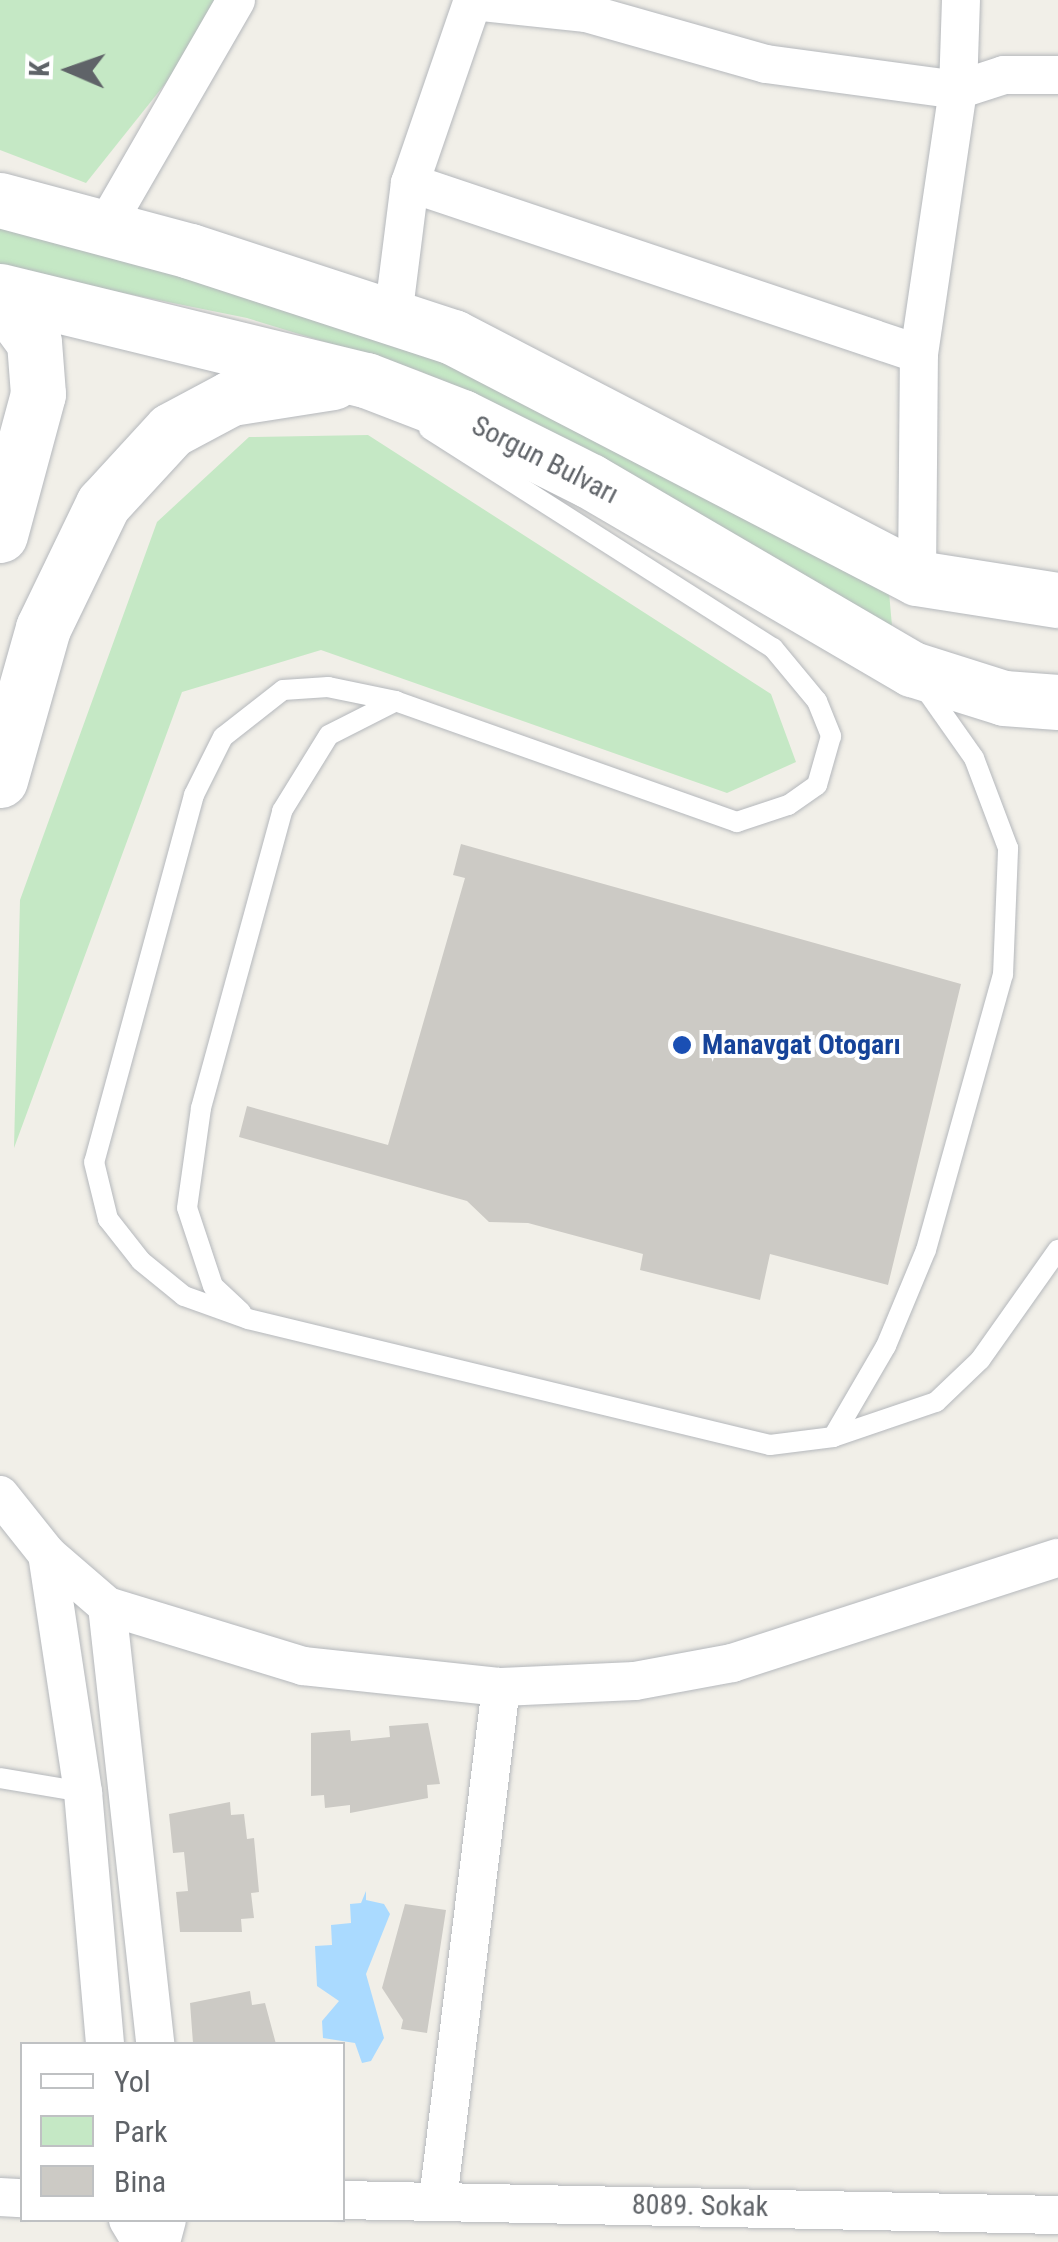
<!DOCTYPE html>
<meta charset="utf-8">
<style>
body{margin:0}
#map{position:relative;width:1058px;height:2242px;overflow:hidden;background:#f1efe8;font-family:"Roboto Condensed",sans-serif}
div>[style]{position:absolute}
.green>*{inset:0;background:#c5e8c5}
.water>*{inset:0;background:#aadaff}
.building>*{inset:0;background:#cccac5}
.roads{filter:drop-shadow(0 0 2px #b5b8bc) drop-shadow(0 0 2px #b5b8bc)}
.lane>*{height:20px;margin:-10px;padding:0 10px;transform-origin:10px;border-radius:10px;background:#fff}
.street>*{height:38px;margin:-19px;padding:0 19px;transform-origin:19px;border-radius:19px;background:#fff}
.secondary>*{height:55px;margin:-27.5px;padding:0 27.5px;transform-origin:27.5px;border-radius:27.5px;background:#fff}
.dots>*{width:28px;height:28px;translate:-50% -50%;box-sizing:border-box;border:5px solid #fff;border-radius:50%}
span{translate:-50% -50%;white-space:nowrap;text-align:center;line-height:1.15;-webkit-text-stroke:8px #fff;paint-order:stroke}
.street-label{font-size:28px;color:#5f6368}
.transit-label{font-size:28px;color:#164399;font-weight:700}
.left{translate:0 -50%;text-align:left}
.legend{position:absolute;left:20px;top:2042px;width:325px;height:180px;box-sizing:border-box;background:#fff;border:2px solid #bfc1c3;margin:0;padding:12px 18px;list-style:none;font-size:30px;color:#5f6368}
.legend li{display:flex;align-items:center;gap:20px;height:50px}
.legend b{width:50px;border:2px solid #bfc1c3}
.north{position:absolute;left:20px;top:20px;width:100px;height:100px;-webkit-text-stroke:8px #fff;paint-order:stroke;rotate:272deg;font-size:28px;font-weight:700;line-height:40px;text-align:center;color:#5f6368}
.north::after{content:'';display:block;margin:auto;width:35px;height:45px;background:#5f6368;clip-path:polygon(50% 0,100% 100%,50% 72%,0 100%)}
</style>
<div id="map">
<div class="green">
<i style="clip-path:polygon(0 0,232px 0,86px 183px,0 150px)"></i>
<i style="clip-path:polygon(0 223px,429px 350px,888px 581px,893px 637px,420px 371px,247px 318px,0 268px)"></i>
<i style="clip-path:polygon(368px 435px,771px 694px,796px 762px,727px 793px,321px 650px,182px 692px,14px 1148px,20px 900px,157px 522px,249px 437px)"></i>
</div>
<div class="water">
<i style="clip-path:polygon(366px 1891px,366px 1900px,384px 1904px,390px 1914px,366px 1974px,384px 2038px,371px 2061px,362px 2063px,355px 2043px,323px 2038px,322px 2021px,339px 2001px,317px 1986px,315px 1946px,332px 1945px,331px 1925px,351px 1923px,350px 1904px,361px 1903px)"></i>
</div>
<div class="building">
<i style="clip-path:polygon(461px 844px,961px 984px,888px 1285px,770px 1254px,760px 1300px,640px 1270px,643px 1254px,528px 1223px,489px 1222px,467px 1201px,239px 1137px,247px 1106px,388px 1145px,465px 878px,453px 875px)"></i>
<i style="clip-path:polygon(428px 1723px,440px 1784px,427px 1785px,428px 1798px,350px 1813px,350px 1805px,325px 1808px,324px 1795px,311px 1796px,311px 1733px,350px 1730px,351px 1741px,390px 1737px,389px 1726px)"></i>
<i style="clip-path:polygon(230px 1802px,231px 1815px,244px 1814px,247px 1839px,254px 1838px,259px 1892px,251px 1893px,254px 1918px,241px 1919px,242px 1932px,180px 1932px,176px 1892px,188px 1891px,184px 1852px,173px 1853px,169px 1814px)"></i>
<i style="clip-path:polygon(405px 1904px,446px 1910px,427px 2033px,401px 2029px,403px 2020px,382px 1988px)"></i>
<i style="clip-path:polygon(250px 1991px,252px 2005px,265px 2003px,276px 2044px,193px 2043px,190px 2003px)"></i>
</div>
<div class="roads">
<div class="lane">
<i style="left:429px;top:429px;width:408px;rotate:32.5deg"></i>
<i style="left:773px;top:648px;width:69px;rotate:50.3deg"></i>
<i style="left:817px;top:701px;width:38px;rotate:68deg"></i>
<i style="left:831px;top:736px;width:51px;rotate:105.9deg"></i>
<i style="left:817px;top:785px;width:35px;rotate:145deg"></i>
<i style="left:788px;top:805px;width:54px;rotate:161.6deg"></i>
<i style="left:737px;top:822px;width:362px;rotate:-160.5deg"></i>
<i style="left:396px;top:701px;width:69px;rotate:-168.4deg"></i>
<i style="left:328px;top:687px;width:45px;rotate:176.2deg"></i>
<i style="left:283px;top:690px;width:76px;rotate:141.9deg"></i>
<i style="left:223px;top:737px;width:65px;rotate:116.6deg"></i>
<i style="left:194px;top:795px;width:380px;rotate:105.2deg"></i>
<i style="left:94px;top:1162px;width:59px;rotate:76.2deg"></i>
<i style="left:108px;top:1219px;width:53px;rotate:51.8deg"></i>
<i style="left:141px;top:1261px;width:55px;rotate:39.1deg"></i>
<i style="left:184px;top:1296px;width:68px;rotate:19.8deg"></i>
<i style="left:248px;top:1319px;width:537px;rotate:13.57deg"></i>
<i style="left:770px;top:1445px;width:64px;rotate:-7.2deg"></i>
<i style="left:833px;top:1437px;width:109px;rotate:-18.8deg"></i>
<i style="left:936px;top:1402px;width:61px;rotate:-43.7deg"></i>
<i style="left:980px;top:1360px;width:135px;rotate:-54.7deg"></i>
<i style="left:241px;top:1312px;width:38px;rotate:-137deg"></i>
<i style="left:213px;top:1286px;width:82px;rotate:-108.4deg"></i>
<i style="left:187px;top:1208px;width:101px;rotate:-82deg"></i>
<i style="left:201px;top:1108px;width:308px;rotate:-74.7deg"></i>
<i style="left:282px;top:811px;width:89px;rotate:-58.3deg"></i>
<i style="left:329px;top:735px;width:75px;rotate:-26.9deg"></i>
<i style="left:833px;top:1437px;width:105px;rotate:-59.8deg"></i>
<i style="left:886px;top:1346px;width:104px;rotate:-67.4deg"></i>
<i style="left:926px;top:1250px;width:286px;rotate:-74.4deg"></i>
<i style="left:1003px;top:975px;width:127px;rotate:-87.7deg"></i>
<i style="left:1008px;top:848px;width:96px;rotate:-110.7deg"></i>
<i style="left:974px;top:758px;width:87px;rotate:-125.2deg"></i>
<i style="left:0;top:1778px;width:84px;rotate:9.6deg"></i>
</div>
<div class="street">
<i style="left:473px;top:1px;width:114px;rotate:6.1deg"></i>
<i style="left:586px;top:13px;width:187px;rotate:15.8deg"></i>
<i style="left:766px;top:64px;width:194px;rotate:7.7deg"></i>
<i style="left:958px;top:90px;width:48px;rotate:-18.1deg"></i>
<i style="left:1004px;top:75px;width:54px"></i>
<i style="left:410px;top:183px;width:537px;rotate:18.57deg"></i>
<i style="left:104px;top:229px;width:264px;rotate:-60deg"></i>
<i style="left:393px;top:317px;width:135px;rotate:-82.8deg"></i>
<i style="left:410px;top:183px;width:194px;rotate:-71deg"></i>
<i style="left:917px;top:578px;width:224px;rotate:-89.5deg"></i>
<i style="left:919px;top:354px;width:267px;rotate:-81.6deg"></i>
<i style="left:958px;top:90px;width:90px;rotate:-88.1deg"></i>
<i style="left:0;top:1495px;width:75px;rotate:51.5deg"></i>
<i style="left:47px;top:1554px;width:79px;rotate:40.9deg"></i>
<i style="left:107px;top:1606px;width:205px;rotate:17deg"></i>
<i style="left:303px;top:1666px;width:199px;rotate:6.1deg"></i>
<i style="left:501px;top:1687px;width:134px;rotate:-2.6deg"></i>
<i style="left:635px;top:1681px;width:99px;rotate:-10.5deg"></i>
<i style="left:732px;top:1663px;width:342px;rotate:-17.9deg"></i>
<i style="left:47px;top:1554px;width:241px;rotate:81.4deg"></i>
<i style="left:83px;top:1792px;width:253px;rotate:85deg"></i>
<i style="left:107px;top:1606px;width:441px;rotate:83.7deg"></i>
<i style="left:0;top:2197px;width:22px;rotate:3deg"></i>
<i style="left:342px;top:2200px;width:716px;rotate:1.2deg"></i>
<i style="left:438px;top:2200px;width:517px;rotate:-83deg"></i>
<i style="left:128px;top:2220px;width:26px;rotate:59deg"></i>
<i style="left:161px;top:2242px;width:23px;rotate:-75deg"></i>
</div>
<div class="secondary">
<i style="left:0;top:200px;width:197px;rotate:15deg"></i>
<i style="left:190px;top:251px;width:277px;rotate:18.1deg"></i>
<i style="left:453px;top:337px;width:523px;rotate:27.45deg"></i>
<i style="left:917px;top:578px;width:143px;rotate:8.9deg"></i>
<i style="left:0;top:291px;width:377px;rotate:13.7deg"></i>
<i style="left:366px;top:380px;width:103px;rotate:21.1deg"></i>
<i style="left:462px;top:417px;width:143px;rotate:26.6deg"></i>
<i style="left:590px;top:481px;width:373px;rotate:30.3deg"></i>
<i style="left:912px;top:669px;width:96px;rotate:17.5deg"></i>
<i style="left:1004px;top:698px;width:54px;rotate:4.2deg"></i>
<i style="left:0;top:296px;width:57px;rotate:53.5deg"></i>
<i style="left:34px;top:342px;width:52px;rotate:85.6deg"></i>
<i style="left:38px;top:394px;width:146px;rotate:105.1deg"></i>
<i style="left:0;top:780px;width:158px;rotate:-74.2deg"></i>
<i style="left:43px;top:628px;width:138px;rotate:-64.2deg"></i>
<i style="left:103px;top:504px;width:100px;rotate:-47.4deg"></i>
<i style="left:171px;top:430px;width:68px;rotate:-28.1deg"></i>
<i style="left:231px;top:398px;width:103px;rotate:-8.9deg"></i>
</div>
</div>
<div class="dots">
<i style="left:682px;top:1045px;background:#1a4fb4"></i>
</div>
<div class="street-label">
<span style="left:545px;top:460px;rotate:27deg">Sorgun Bulvarı</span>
<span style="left:700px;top:2206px;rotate:1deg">8089. Sokak</span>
</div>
<div class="transit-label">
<span class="left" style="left:702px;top:1045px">Manavgat Otogarı</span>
</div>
<ul class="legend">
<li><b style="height:12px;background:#fff"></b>Yol</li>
<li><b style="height:28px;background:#c5e8c5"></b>Park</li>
<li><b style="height:28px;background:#cccac5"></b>Bina</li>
</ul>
<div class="north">K</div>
</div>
